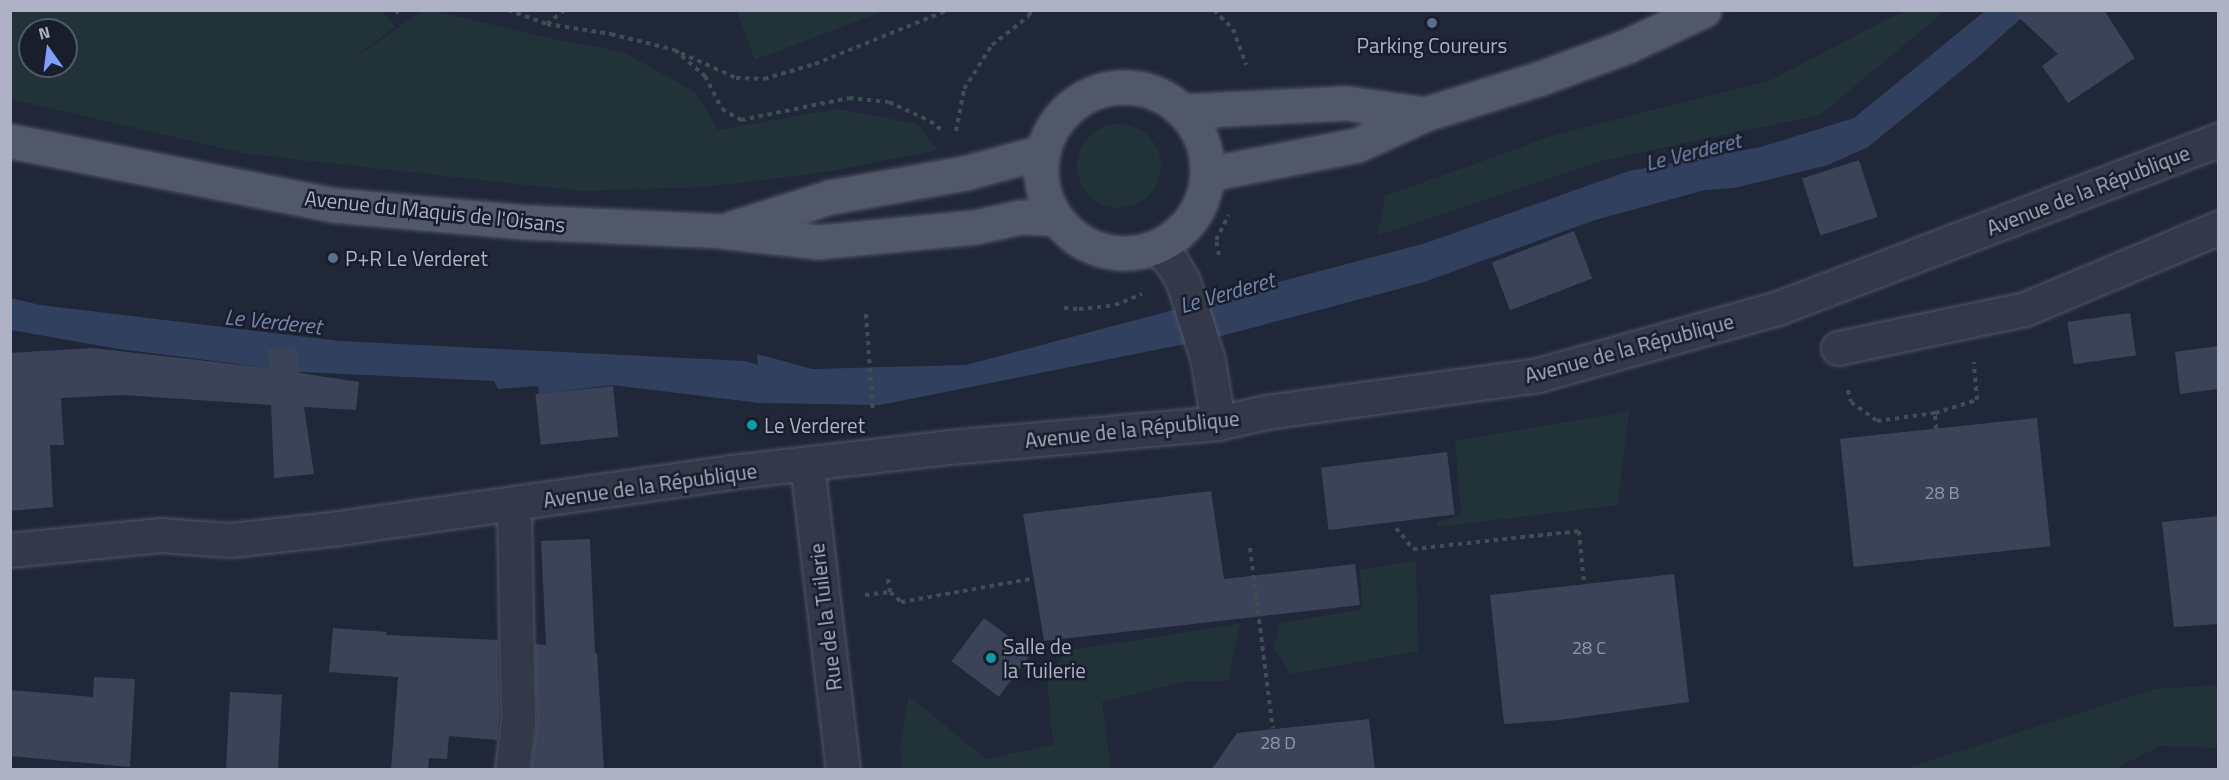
<!DOCTYPE html>
<meta charset="utf-8">
<style>
body{margin:0}
#map{position:relative;width:2229px;height:780px;overflow:hidden;background:#202738;font-family:"Titillium Web",sans-serif}
div>[style]{position:absolute}
.green>*{inset:0;background:#213339}
.round{border-radius:50%}
.water>*{inset:0;background:#324060}
.building>*{inset:0;background:#3b4358;transform-origin:0 0}
.path>*{height:4px;margin-top:-2px;transform-origin:0;background:repeating-linear-gradient(90deg,#3c4f53 0 4.5px,transparent 0 9px)}
.roads{filter:drop-shadow(0 0 2px #515666) drop-shadow(0 0 2px #515666)}
.minor>*{height:33px;margin:-16.5px;padding:0 16.5px;transform-origin:16.5px;border-radius:16.5px;background:#333948}
.major>*{height:33px;margin:-16.5px;padding:0 16.5px;transform-origin:16.5px;border-radius:16.5px;background:#515869}
.major>.ring{margin:-16.5px;padding:0;box-sizing:content-box;background:none;border:33px solid #515869;border-radius:50%}
.dots>*{width:16px;height:16px;translate:-50% -50%;box-sizing:border-box;border:3px solid #191e2d;border-radius:50%}
span{translate:-50% -50%;white-space:nowrap;text-align:center;line-height:1.15;-webkit-text-stroke:5px #191e2d;paint-order:stroke}
.number-label{font-size:18px;color:#9097aa}
.number-label span{-webkit-text-stroke-width:0}
.poi-label{font-size:21px;color:#adb3c5}
.left{translate:0 -50%;text-align:left}
.street-label{font-size:21px;color:#adb3c5}
.water-label{font-size:22px;color:#7486ae;font-style:italic}
.frame{position:absolute;inset:0;border:12px solid #adb3c5;pointer-events:none}
.north{position:absolute;left:18px;top:18px;width:60px;height:60px;box-sizing:border-box;background:#191e2d;border:2px solid #545a6a;border-radius:50%;rotate:346deg;font-size:16px;font-weight:700;line-height:24px;text-align:center;color:#adb3c5}
.north::after{content:'';display:block;margin:auto;width:21px;height:27px;background:#7d9efa;clip-path:polygon(50% 0,100% 100%,50% 72%,0 100%)}
</style>
<div id="map">
<div class="green">
<i style="clip-path:polygon(evenodd,430px 10px,558px 40px,623px 52px,695px 92px,718px 130px,838px 109px,917px 124px,938px 150px,825px 172px,705px 187px,580px 191px,247px 154px,11px 99px,11px 11px,382px 11px,395px 27px,333px 73px,422px 11px,430px 10px,30px 30px,66px 30px,66px 66px,30px 66px,30px 30px)"></i>
<i style="clip-path:polygon(1905px 10px,1945px 11px,1820px 115px,1605px 160px,1378px 235px,1385px 196px,1555px 135px,1771px 80px)"></i>
<i style="clip-path:polygon(737px 11px,884px 11px,755px 60px)"></i>
<i class="round" style="left:1077px;top:124px;width:84px;height:84px"></i>
<i style="clip-path:polygon(1629px 411px,1618px 505px,1438px 527px,1436px 522px,1461px 515px,1455px 441px)"></i>
<i style="clip-path:polygon(1416px 560px,1418px 651px,1291px 674px,1274px 648px,1279px 624px,1362px 609px,1360px 570px)"></i>
<i style="clip-path:polygon(1240px 624px,1228px 681px,1187px 681px,1102px 702px,1111px 769px,902px 769px,900px 748px,909px 696px,986px 759px,1053px 745px,1047px 679px,1066px 651px)"></i>
<i style="clip-path:polygon(2218px 685px,2218px 748px,2160px 746px,2114px 769px,1904px 769px,2155px 689px)"></i>
</div>
<div class="water">
<i style="clip-path:polygon(1985px 11px,2029px 11px,1977px 58px,1868px 147px,1828px 165px,1734px 188px,1705px 190px,1595px 220px,1421px 283px,1210px 339px,880px 405px,760px 403px,612px 385px,539px 394px,538px 386px,498px 389px,494px 381px,301px 372px,119px 349px,11px 330px,10px 298px,40px 305px,340px 341px,745px 361px,758px 365px,757px 354px,812px 369px,966px 365px,1426px 243px,1629px 171px,1761px 147px,1854px 118px)"></i>
</div>
<div class="building">
<i style="clip-path:polygon(2011px 10px,2104px 10px,2135px 58px,2068px 103px,2042px 66px,2058px 54px)"></i>
<i style="left:1859px;top:160px;width:60px;height:60px;rotate:72deg"></i>
<i style="left:1574px;top:231px;width:51px;height:88px;rotate:69deg"></i>
<i style="left:2130px;top:313px;width:43px;height:63px;rotate:82deg"></i>
<i style="clip-path:polygon(2218px 346px,2218px 389px,2180px 394px,2175px 352px)"></i>
<i style="clip-path:polygon(296px 347px,300px 373px,359px 382px,356px 410px,304px 407px,314px 474px,274px 478px,271px 405px,122px 395px,61px 398px,64px 445px,50px 445px,53px 507px,10px 511px,10px 353px,92px 348px,269px 368px,268px 349px)"></i>
<i style="left:613px;top:386px;width:51px;height:78px;rotate:84deg"></i>
<i style="left:2037px;top:418px;width:129px;height:198px;rotate:84deg"></i>
<i style="left:1447px;top:452px;width:63px;height:127px;rotate:83deg"></i>
<i style="clip-path:polygon(1211px 491px,1224px 579px,1355px 564px,1360px 605px,1044px 641px,1023px 514px)"></i>
<i style="clip-path:polygon(2218px 516px,2218px 624px,2174px 627px,2162px 522px)"></i>
<i style="clip-path:polygon(590px 539px,595px 653px,597px 653px,604px 770px,531px 770px,537px 721px,535px 644px,546px 645px,541px 541px)"></i>
<i style="clip-path:polygon(1674px 574px,1689px 702px,1560px 720px,1504px 724px,1490px 595px)"></i>
<i style="left:984px;top:618px;width:59px;height:54px;rotate:37deg"></i>
<i style="clip-path:polygon(333px 628px,387px 632px,386px 635px,498px 640px,499px 720px,497px 740px,449px 736px,447px 759px,429px 758px,428px 770px,391px 770px,398px 677px,329px 672px)"></i>
<i style="clip-path:polygon(94px 677px,135px 679px,130px 767px,10px 756px,10px 690px,93px 697px)"></i>
<i style="left:230px;top:692px;width:52px;height:78px;rotate:3deg"></i>
<i style="clip-path:polygon(1369px 719px,1375px 770px,1211px 770px,1237px 733px)"></i>
</div>
<div class="path">
<i style="left:396px;top:10px;width:4px;rotate:56deg"></i>
<i style="left:508px;top:10px;width:41px;rotate:19.7deg"></i>
<i style="left:547px;top:24px;width:65px;rotate:8.9deg"></i>
<i style="left:611px;top:34px;width:66px;rotate:14deg"></i>
<i style="left:675px;top:50px;width:40px;rotate:41deg"></i>
<i style="left:705px;top:76px;width:37px;rotate:63deg"></i>
<i style="left:722px;top:109px;width:22px;rotate:30deg"></i>
<i style="left:741px;top:120px;width:110px;rotate:-11.5deg"></i>
<i style="left:849px;top:98px;width:40px;rotate:5.7deg"></i>
<i style="left:889px;top:102px;width:45px;rotate:24.9deg"></i>
<i style="left:930px;top:121px;width:18px;rotate:38deg"></i>
<i style="left:1214px;top:10px;width:27px;rotate:45deg"></i>
<i style="left:1233px;top:29px;width:38px;rotate:70deg"></i>
<i style="left:547px;top:24px;width:22px;rotate:-39deg"></i>
<i style="left:681px;top:53px;width:60px;rotate:24.4deg"></i>
<i style="left:736px;top:78px;width:28px;rotate:2deg"></i>
<i style="left:764px;top:79px;width:53px;rotate:-16.4deg"></i>
<i style="left:815px;top:64px;width:144px;rotate:-22.1deg"></i>
<i style="left:956px;top:131px;width:43px;rotate:-79.2deg"></i>
<i style="left:964px;top:89px;width:52px;rotate:-57.5deg"></i>
<i style="left:992px;top:45px;width:47px;rotate:-38.1deg"></i>
<i style="left:1029px;top:16px;width:6px;rotate:-72deg"></i>
<i style="left:1219px;top:255px;width:15px;rotate:-101deg"></i>
<i style="left:1216px;top:240px;width:28px;rotate:-63deg"></i>
<i style="left:1064px;top:308px;width:15px;rotate:4deg"></i>
<i style="left:1079px;top:309px;width:36px;rotate:-6deg"></i>
<i style="left:1115px;top:305px;width:29px;rotate:-22deg"></i>
<i style="left:866px;top:314px;width:98px;rotate:85.9deg"></i>
<i style="left:1848px;top:390px;width:12px;rotate:76deg"></i>
<i style="left:1851px;top:402px;width:32px;rotate:36deg"></i>
<i style="left:1877px;top:421px;width:59px;rotate:-7.9deg"></i>
<i style="left:1936px;top:429px;width:16px;rotate:-94deg"></i>
<i style="left:1935px;top:413px;width:44px;rotate:-17.2deg"></i>
<i style="left:1977px;top:400px;width:38px;rotate:-95deg"></i>
<i style="left:1396px;top:528px;width:27px;rotate:51deg"></i>
<i style="left:1413px;top:549px;width:167px;rotate:-6.2deg"></i>
<i style="left:1579px;top:531px;width:52px;rotate:84.5deg"></i>
<i style="left:1250px;top:548px;width:182px;rotate:82.8deg"></i>
<i style="left:888px;top:579px;width:13px;rotate:81deg"></i>
<i style="left:865px;top:595px;width:25px;rotate:-7deg"></i>
<i style="left:890px;top:592px;width:15px;rotate:42deg"></i>
<i style="left:901px;top:602px;width:131px;rotate:-10.1deg"></i>
</div>
<div class="roads">
<div class="minor">
<i style="left:1157px;top:247px;width:23px;rotate:47deg"></i>
<i style="left:1173px;top:264px;width:20px;rotate:60deg"></i>
<i style="left:1183px;top:281px;width:84px;rotate:72.6deg"></i>
<i style="left:1208px;top:361px;width:63px;rotate:80.8deg"></i>
<i style="left:1838px;top:348px;width:191px;rotate:-11.8deg"></i>
<i style="left:2025px;top:309px;width:209px;rotate:-22.8deg"></i>
<i style="left:807px;top:464px;width:308px;rotate:83.3deg"></i>
<i style="left:10px;top:550px;width:151px;rotate:-5.7deg"></i>
<i style="left:160px;top:535px;width:70px;rotate:4.1deg"></i>
<i style="left:230px;top:540px;width:109px;rotate:-6.3deg"></i>
<i style="left:338px;top:528px;width:396px;rotate:-8.1deg"></i>
<i style="left:730px;top:472px;width:221px;rotate:-6.5deg"></i>
<i style="left:950px;top:447px;width:269px;rotate:-5.1deg"></i>
<i style="left:1218px;top:423px;width:49px;rotate:-12.9deg"></i>
<i style="left:1266px;top:412px;width:275px;rotate:-7.7deg"></i>
<i style="left:1538px;top:375px;width:249px;rotate:-15.6deg"></i>
<i style="left:1778px;top:308px;width:471px;rotate:-20.9deg"></i>
<i style="left:512px;top:770px;width:49px;rotate:-83deg"></i>
<i style="left:518px;top:721px;width:216px;rotate:-91.1deg"></i>
</div>
<div class="major">
<i class="ring" style="left:1041px;top:87px;width:133px;height:133px"></i>
<i style="left:1184px;top:111px;width:162px;rotate:-2.8deg"></i>
<i style="left:1346px;top:103px;width:80px;rotate:7.9deg"></i>
<i style="left:10px;top:141px;width:329px;rotate:11.2deg"></i>
<i style="left:333px;top:205px;width:193px;rotate:5.1deg"></i>
<i style="left:525px;top:222px;width:196px;rotate:2.6deg"></i>
<i style="left:721px;top:231px;width:97px;rotate:6.5deg"></i>
<i style="left:817px;top:242px;width:159px;rotate:-5.4deg"></i>
<i style="left:975px;top:227px;width:47px;rotate:-12.3deg"></i>
<i style="left:1021px;top:217px;width:34px;rotate:2deg"></i>
<i style="left:1208px;top:174px;width:152px;rotate:-11deg"></i>
<i style="left:1357px;top:145px;width:75px;rotate:-24.5deg"></i>
<i style="left:1425px;top:114px;width:118px;rotate:-17.2deg"></i>
<i style="left:1538px;top:79px;width:95px;rotate:-20.3deg"></i>
<i style="left:1627px;top:46px;width:85px;rotate:-25.1deg"></i>
<i style="left:732px;top:228px;width:103px;rotate:-17.6deg"></i>
<i style="left:830px;top:197px;width:137px;rotate:-10.1deg"></i>
<i style="left:965px;top:173px;width:80px;rotate:-15.3deg"></i>
</div>
</div>
<div class="dots">
<i style="left:1432px;top:23px;background:#5c6f8a"></i>
<i style="left:333px;top:258px;background:#5c6f8a"></i>
<i style="left:752px;top:425px;background:#0f9aa8"></i>
<i style="left:991px;top:658px;background:#0f9aa8"></i>
</div>
<div class="number-label">
<span style="left:1942px;top:493px">28 B</span>
<span style="left:1589px;top:648px">28 C</span>
<span style="left:1278px;top:743px">28 D</span>
</div>
<div class="poi-label">
<span style="left:1432px;top:45px">Parking Coureurs</span>
<span class="left" style="left:345px;top:258px">P+R Le Verderet</span>
<span class="left" style="left:764px;top:425px">Le Verderet</span>
<span class="left" style="left:1003px;top:658px">Salle de<br>la Tuilerie</span>
</div>
<div class="street-label">
<span style="left:2088px;top:190px;rotate:-21deg">Avenue de la République</span>
<span style="left:435px;top:211px;rotate:6deg">Avenue du Maquis de l'Oisans</span>
<span style="left:1629px;top:348px;rotate:-15deg">Avenue de la République</span>
<span style="left:1132px;top:429px;rotate:-6deg">Avenue de la République</span>
<span style="left:650px;top:485px;rotate:-8deg">Avenue de la République</span>
<span style="left:825px;top:617px;rotate:-97deg">Rue de la Tuilerie</span>
</div>
<div class="water-label">
<span style="left:1693px;top:152px;rotate:-14deg">Le Verderet</span>
<span style="left:1227px;top:293px;rotate:-16deg">Le Verderet</span>
<span style="left:273px;top:322px;rotate:6deg">Le Verderet</span>
</div>
<div class="frame"></div>
<div class="north">N</div>
</div>
